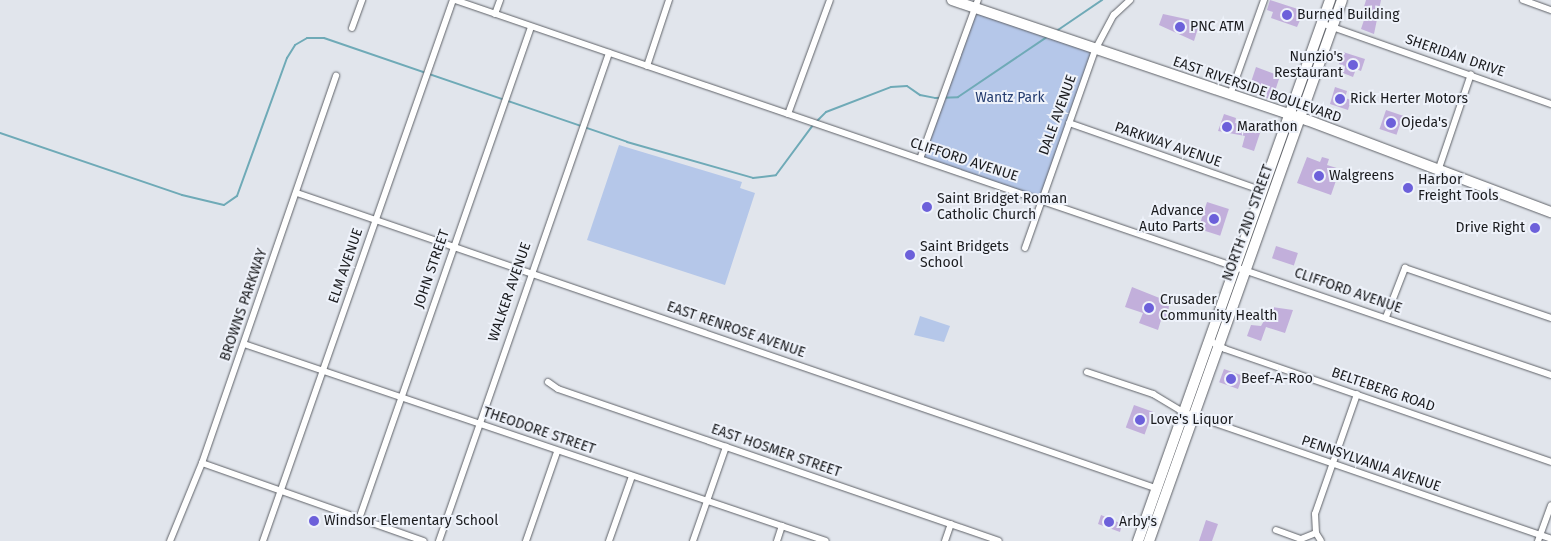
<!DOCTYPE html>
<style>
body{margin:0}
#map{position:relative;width:1551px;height:541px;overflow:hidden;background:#e1e5ec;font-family:"Fira Sans",sans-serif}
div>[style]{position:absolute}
.green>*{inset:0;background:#b5c7e9;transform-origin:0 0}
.stream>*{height:2px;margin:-1px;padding:0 1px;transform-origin:1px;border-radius:1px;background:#6faab7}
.building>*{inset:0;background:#c2afdb;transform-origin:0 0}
.roads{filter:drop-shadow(0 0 1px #5e6167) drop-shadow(0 0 1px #5e6167)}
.street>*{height:6px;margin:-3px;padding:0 3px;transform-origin:3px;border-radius:3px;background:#fff}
.primary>*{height:10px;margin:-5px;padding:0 5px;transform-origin:5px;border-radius:5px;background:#fff}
.dots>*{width:14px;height:14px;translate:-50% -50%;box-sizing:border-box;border:2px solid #eef2fa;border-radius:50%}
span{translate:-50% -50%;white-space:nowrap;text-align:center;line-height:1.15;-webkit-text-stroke:4px #eef2fa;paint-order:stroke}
.poi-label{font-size:14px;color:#1a1b1e}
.left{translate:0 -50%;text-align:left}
.right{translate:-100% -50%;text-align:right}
.street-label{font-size:14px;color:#1a1b1e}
.park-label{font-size:14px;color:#243c6f}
</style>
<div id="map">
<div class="green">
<i style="left:975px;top:8px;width:127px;height:161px;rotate:19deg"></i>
<i style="clip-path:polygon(619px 145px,742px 182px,740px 188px,755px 193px,725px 285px,587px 240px)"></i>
<i style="clip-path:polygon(920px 316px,950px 326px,944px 342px,914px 335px)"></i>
</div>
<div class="stream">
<i style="left:1055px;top:32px;width:57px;rotate:-34.2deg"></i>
<i style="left:816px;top:122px;width:14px;rotate:-45deg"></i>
<i style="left:826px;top:112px;width:70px;rotate:-21deg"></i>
<i style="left:891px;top:87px;width:16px;rotate:-4deg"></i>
<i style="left:907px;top:86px;width:16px;rotate:35deg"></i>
<i style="left:920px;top:95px;width:15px;rotate:11deg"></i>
<i style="left:935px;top:98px;width:23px;rotate:-2deg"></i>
<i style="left:958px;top:97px;width:107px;rotate:-34deg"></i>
<i style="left:0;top:133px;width:192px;rotate:18.8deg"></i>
<i style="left:182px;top:195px;width:43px;rotate:13.4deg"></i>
<i style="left:224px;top:205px;width:16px;rotate:-35deg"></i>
<i style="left:237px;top:196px;width:147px;rotate:-70.1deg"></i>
<i style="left:287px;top:58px;width:15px;rotate:-58deg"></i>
<i style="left:295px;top:45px;width:14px;rotate:-30deg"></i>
<i style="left:307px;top:38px;width:17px"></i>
<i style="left:324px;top:38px;width:320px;rotate:18.9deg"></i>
<i style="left:627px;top:142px;width:131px;rotate:15.9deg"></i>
<i style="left:753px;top:178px;width:23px;rotate:-7deg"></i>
<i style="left:776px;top:175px;width:62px;rotate:-53.5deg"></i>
</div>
<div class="building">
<i style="clip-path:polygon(1270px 0,1304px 11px,1297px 27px,1271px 18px,1273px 12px,1267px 10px)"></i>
<i style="clip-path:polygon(1366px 0,1381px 0,1374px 34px,1361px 29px,1367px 11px,1363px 10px)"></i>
<i style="clip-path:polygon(1163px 14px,1200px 22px,1194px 41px,1159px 25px)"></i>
<i style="clip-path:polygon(1343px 52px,1365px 59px,1361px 71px,1356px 69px,1353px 77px,1343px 73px,1345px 66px,1339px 64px)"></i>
<i style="clip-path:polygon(1256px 67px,1280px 76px,1272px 100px,1242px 89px,1245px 79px,1251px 82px)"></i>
<i style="clip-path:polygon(1335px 87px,1347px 91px,1345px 98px,1351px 100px,1348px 110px,1330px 104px)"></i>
<i style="left:1386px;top:110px;width:18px;height:20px;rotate:19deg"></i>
<i style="clip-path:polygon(1224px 114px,1236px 118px,1235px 123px,1262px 127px,1254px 151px,1242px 147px,1245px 136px,1218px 131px)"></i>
<i style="clip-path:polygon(1307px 157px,1320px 162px,1322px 157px,1329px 159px,1327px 165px,1340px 169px,1331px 195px,1297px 183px)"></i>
<i style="left:1207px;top:202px;width:23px;height:28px;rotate:18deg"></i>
<i style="left:1276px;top:246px;width:23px;height:13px;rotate:18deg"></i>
<i style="clip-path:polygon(1132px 287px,1167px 301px,1180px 300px,1169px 306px,1167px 318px,1162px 317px,1158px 330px,1139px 323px,1143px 313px,1125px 307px)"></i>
<i style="clip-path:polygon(1272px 307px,1293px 310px,1285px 333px,1266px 327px,1261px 341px,1247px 336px,1251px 325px,1261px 326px)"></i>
<i style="left:1224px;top:369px;width:20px;height:14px;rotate:20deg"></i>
<i style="left:1134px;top:405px;width:20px;height:24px;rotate:20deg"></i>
<i style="clip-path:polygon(1101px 515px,1122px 524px,1120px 532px,1098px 524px)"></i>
<i style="clip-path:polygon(1206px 520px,1218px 524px,1212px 541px,1199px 541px)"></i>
</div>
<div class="roads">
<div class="street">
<i style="left:455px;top:0;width:1158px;rotate:18.89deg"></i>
<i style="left:1523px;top:0;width:30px;rotate:20deg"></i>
<i style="left:495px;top:14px;width:15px;rotate:-70deg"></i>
<i style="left:1321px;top:23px;width:244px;rotate:19.4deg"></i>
<i style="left:352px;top:28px;width:30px;rotate:-70deg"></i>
<i style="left:647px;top:66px;width:70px;rotate:-71.6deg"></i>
<i style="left:1230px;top:95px;width:101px;rotate:-70.3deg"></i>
<i style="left:788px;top:114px;width:121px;rotate:-69.8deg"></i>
<i style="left:1069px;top:123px;width:202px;rotate:19.3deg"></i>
<i style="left:920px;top:159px;width:169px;rotate:-70deg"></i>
<i style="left:1438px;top:171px;width:102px;rotate:-71.2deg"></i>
<i style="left:297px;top:193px;width:910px;rotate:18.97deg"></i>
<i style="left:1025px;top:248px;width:210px;rotate:-70.5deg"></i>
<i style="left:1095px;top:50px;width:40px;rotate:-62deg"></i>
<i style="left:1114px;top:15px;width:22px;rotate:-43deg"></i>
<i style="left:1386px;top:317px;width:53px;rotate:-68.8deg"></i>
<i style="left:1405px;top:268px;width:154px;rotate:18.9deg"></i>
<i style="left:1208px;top:340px;width:19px;rotate:28deg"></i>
<i style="left:1225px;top:349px;width:345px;rotate:19.1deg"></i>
<i style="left:244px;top:344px;width:614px;rotate:18.7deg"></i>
<i style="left:1087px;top:372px;width:70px;rotate:18.4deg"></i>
<i style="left:1153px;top:394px;width:35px;rotate:31deg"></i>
<i style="left:1183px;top:412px;width:389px;rotate:19deg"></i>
<i style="left:548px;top:382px;width:12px;rotate:35deg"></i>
<i style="left:558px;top:389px;width:466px;rotate:19deg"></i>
<i style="left:202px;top:463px;width:235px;rotate:19.4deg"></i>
<i style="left:359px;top:519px;width:521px;rotate:-70.73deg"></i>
<i style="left:1276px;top:530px;width:27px;rotate:20deg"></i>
<i style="left:1301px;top:539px;width:16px;rotate:-22deg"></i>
<i style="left:1316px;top:533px;width:9px;rotate:58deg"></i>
<i style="left:1316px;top:533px;width:19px;rotate:-93deg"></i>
<i style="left:1315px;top:514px;width:127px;rotate:-70.7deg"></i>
<i style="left:170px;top:541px;width:84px;rotate:-67.7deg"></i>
<i style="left:202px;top:463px;width:410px;rotate:-70.9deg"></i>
<i style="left:263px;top:541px;width:573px;rotate:-70.65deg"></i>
<i style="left:439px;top:541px;width:517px;rotate:-70.79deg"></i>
<i style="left:526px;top:541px;width:94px;rotate:-70.8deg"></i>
<i style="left:609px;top:541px;width:69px;rotate:-70.5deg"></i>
<i style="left:693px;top:541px;width:100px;rotate:-70.7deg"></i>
<i style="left:777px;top:541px;width:16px;rotate:-72deg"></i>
<i style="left:945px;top:541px;width:18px;rotate:-71deg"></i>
<i style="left:1538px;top:541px;width:38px;rotate:-70deg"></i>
</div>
<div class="primary">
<i style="left:952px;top:0;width:375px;rotate:18.7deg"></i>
<i style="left:1307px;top:120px;width:261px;rotate:20.7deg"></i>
<i style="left:1138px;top:541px;width:574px;rotate:-70.46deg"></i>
<i style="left:1149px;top:541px;width:574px;rotate:-70.37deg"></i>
</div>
</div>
<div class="dots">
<i style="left:1287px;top:15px;background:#6c60da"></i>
<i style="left:1180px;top:27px;background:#6c60da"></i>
<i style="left:1353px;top:65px;background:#6c60da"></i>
<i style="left:1340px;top:99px;background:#6c60da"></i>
<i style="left:1391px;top:123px;background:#6c60da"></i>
<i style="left:1227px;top:127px;background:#6c60da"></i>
<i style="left:1319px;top:176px;background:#6c60da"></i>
<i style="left:1408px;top:188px;background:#6c60da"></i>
<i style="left:927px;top:207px;background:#6c60da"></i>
<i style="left:1214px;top:219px;background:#6c60da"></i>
<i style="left:1535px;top:228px;background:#6c60da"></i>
<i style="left:910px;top:255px;background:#6c60da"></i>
<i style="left:1149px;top:308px;background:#6c60da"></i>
<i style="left:1231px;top:379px;background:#6c60da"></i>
<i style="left:1140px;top:420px;background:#6c60da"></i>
<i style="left:314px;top:521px;background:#6c60da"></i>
<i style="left:1109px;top:522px;background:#6c60da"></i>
</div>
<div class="poi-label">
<span class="left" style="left:1297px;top:15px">Burned Building</span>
<span class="left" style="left:1190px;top:27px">PNC ATM</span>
<span class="right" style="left:1343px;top:65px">Nunzio's<br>Restaurant</span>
<span class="left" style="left:1350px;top:99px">Rick Herter Motors</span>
<span class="left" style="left:1401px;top:123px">Ojeda's</span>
<span class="left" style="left:1237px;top:127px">Marathon</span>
<span class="left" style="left:1329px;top:176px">Walgreens</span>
<span class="left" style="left:1418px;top:188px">Harbor<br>Freight Tools</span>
<span class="left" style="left:937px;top:207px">Saint Bridget Roman<br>Catholic Church</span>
<span class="right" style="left:1204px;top:219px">Advance<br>Auto Parts</span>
<span class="right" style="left:1525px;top:228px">Drive Right</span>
<span class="left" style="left:920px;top:255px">Saint Bridgets<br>School</span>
<span class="left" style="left:1160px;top:308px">Crusader<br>Community Health</span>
<span class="left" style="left:1241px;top:379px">Beef-A-Roo</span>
<span class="left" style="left:1150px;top:420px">Love's Liquor</span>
<span class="left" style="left:324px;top:521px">Windsor Elementary School</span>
<span class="left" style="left:1119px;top:522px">Arby's</span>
</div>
<div class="street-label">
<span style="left:1455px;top:56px;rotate:19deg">SHERIDAN DRIVE</span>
<span style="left:1257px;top:90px;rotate:19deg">EAST RIVERSIDE BOULEVARD</span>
<span style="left:1058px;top:115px;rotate:-70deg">DALE AVENUE</span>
<span style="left:1168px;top:145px;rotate:19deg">PARKWAY AVENUE</span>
<span style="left:964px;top:160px;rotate:18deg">CLIFFORD AVENUE</span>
<span style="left:1248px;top:223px;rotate:-70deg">NORTH 2ND STREET</span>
<span style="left:346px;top:266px;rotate:-71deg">ELM AVENUE</span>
<span style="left:432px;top:269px;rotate:-71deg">JOHN STREET</span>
<span style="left:1348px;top:291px;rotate:19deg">CLIFFORD AVENUE</span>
<span style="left:510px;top:292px;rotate:-71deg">WALKER AVENUE</span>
<span style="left:244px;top:305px;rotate:-71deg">BROWNS PARKWAY</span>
<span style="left:736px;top:330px;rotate:19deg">EAST RENROSE AVENUE</span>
<span style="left:1383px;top:390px;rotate:19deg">BELTEBERG ROAD</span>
<span style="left:539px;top:431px;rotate:19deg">THEODORE STREET</span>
<span style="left:776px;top:451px;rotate:19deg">EAST HOSMER STREET</span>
<span style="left:1371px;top:464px;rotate:19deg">PENNSYLVANIA AVENUE</span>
</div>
<div class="park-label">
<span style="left:1010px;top:98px">Wantz Park</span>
</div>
</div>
